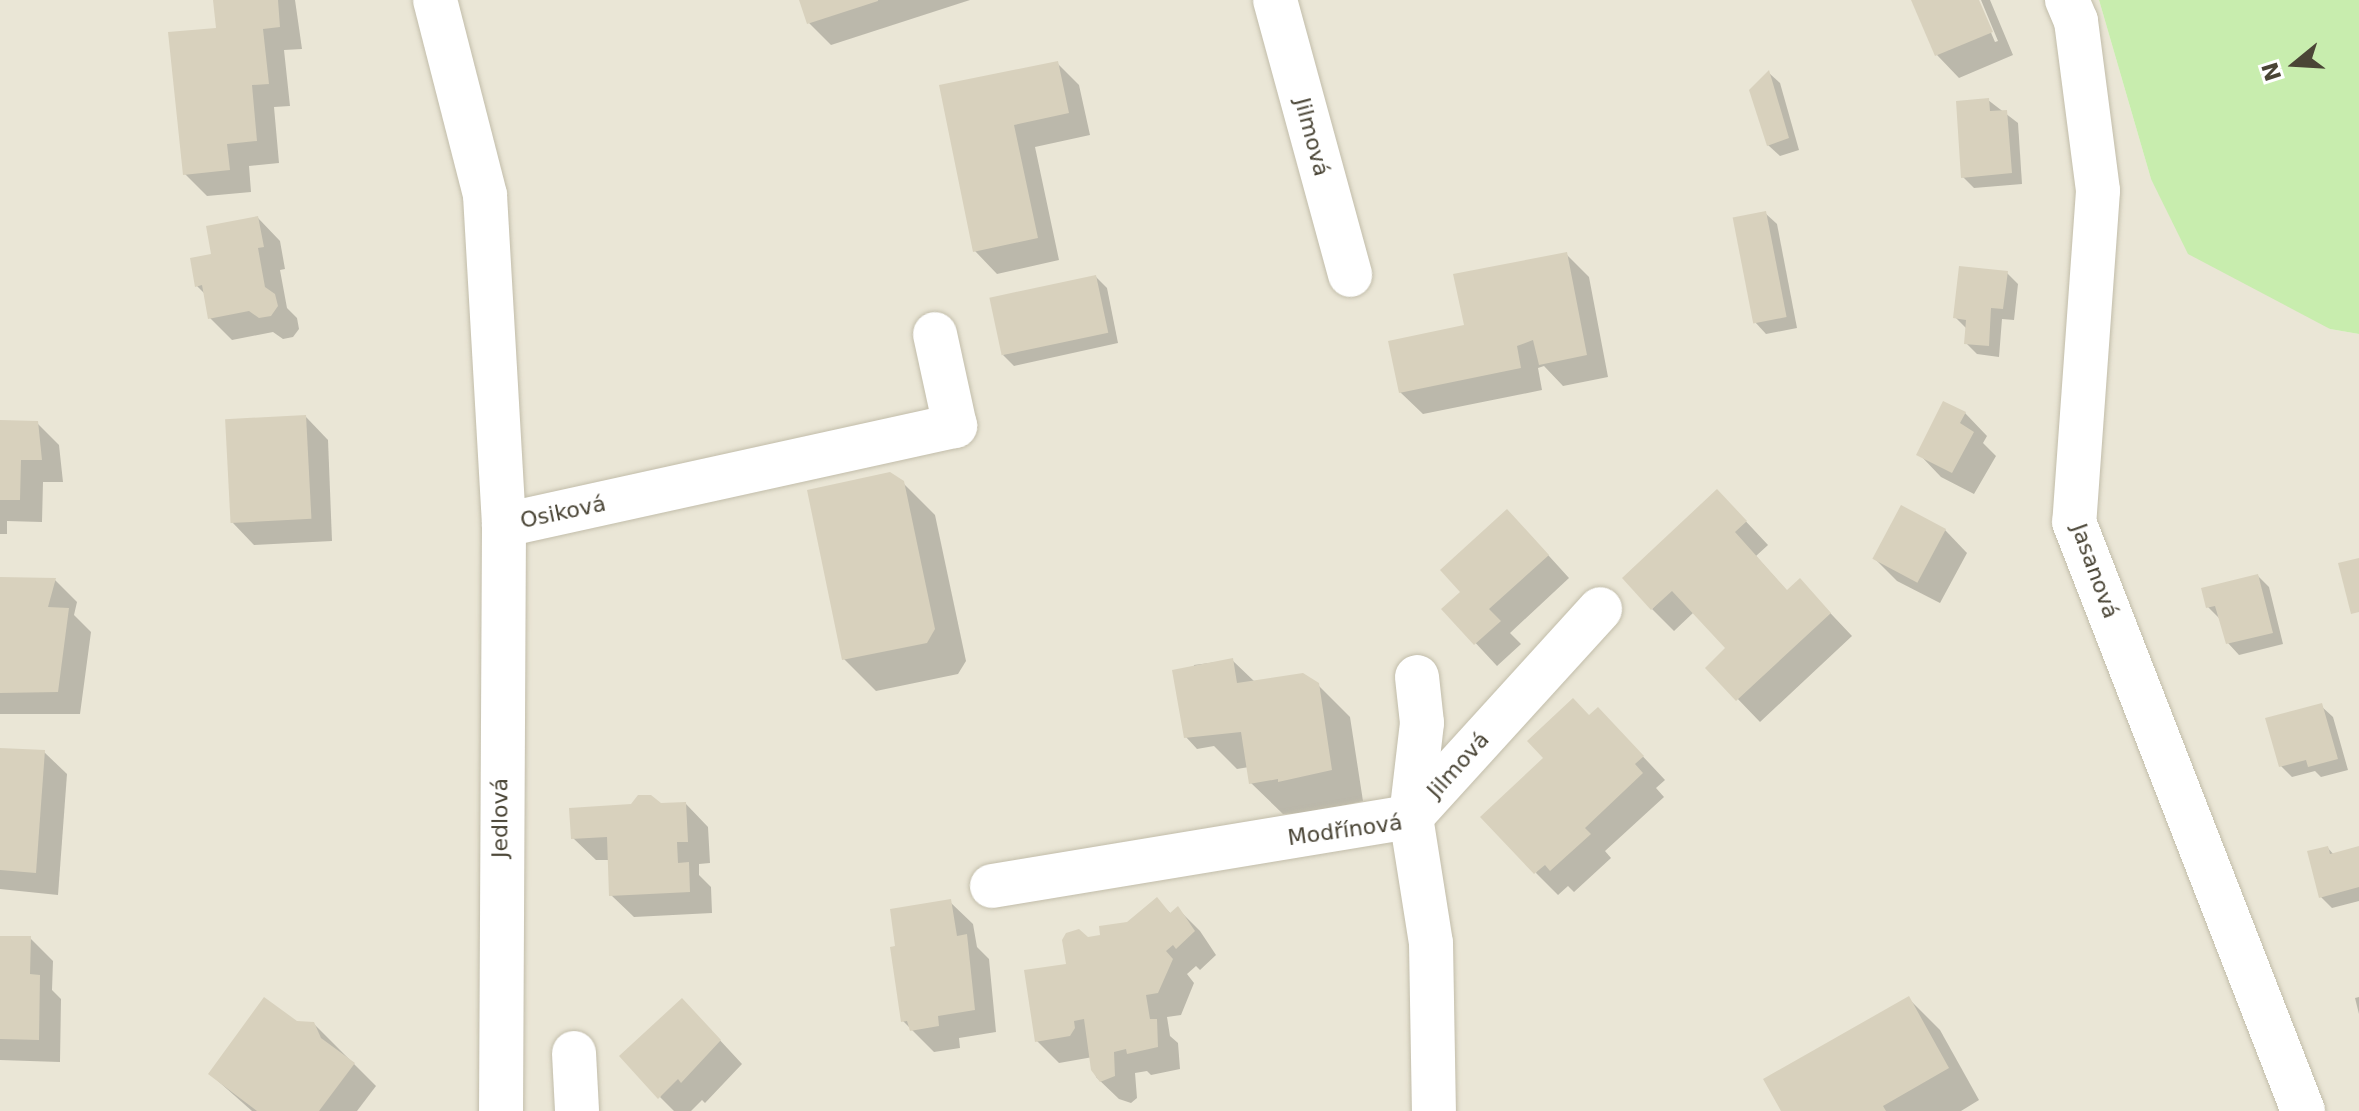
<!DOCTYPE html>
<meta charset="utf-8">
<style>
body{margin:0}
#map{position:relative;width:2359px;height:1111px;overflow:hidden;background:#f6f3e9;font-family:"DejaVu Sans",sans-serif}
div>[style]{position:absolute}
.residential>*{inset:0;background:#eae6d6}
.green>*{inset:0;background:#c8edae}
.shadow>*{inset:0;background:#0003}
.building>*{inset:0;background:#d8d1bd;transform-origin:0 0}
.roads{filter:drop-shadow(0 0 2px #c2bdaa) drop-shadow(0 0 2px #c2bdaa)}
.minor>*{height:44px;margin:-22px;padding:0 22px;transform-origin:22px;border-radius:22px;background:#fff}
span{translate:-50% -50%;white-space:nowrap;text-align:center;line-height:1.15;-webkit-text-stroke:6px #fff;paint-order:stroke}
.street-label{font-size:22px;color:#4a4536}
.north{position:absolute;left:2255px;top:24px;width:80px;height:80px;-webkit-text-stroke:6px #fff;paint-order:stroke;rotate:252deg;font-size:22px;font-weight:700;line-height:32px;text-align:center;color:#4a4536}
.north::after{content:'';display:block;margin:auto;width:28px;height:36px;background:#4a4536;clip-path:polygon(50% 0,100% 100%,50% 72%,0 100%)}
</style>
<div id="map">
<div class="residential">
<i style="clip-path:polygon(0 0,2099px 0,2151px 179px,2330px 329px,2359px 334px,2359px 1111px,0 1111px)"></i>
</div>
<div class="green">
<i style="clip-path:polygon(2099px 0,2359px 0,2359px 334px,2330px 329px,2188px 254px,2151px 179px)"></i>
</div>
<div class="shadow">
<i style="clip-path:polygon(215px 0,295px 0,302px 49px,284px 50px,290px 106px,274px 107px,279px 163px,249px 166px,251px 192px,207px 196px,185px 174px,218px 29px)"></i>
<i style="clip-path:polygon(801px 0,970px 0,831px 45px,809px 23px)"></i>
<i style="clip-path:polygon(1913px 0,1977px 0,1995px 42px,1998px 41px,1981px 0,1990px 0,2013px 55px,1959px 78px,1937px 55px)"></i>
<i style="clip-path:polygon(1057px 63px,1079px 85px,1090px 135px,1035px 147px,1059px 260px,997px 274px,975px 251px,942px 87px)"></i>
<i style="clip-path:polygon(1769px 73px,1780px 83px,1799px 150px,1780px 156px,1768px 145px)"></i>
<i style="clip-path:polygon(1988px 100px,2018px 123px,2022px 184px,1974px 188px,1963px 177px)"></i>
<i style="clip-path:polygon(1765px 213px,1777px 224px,1797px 328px,1766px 334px,1755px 322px)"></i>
<i style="clip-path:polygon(258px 218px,280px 241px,285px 269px,280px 270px,287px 308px,297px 318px,299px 329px,293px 337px,283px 339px,273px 332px,232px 340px,210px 318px,206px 295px,197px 286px,213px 255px)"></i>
<i style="clip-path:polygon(1566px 254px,1589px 277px,1608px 377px,1563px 386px,1544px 366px,1538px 368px,1542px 390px,1423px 414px,1400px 392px,1466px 327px)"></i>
<i style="clip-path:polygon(2007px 273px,2018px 284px,2014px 320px,2002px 319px,1999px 357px,1977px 354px,1966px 343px,1967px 329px,1955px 317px)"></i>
<i style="clip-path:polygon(1096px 277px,1107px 288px,1118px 343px,1014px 366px,1003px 355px)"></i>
<i style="clip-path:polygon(1965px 413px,1987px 436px,1983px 443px,1996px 456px,1974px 494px,1941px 477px,1919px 454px)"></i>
<i style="clip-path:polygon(306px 417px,328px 440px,332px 541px,254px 545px,232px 522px)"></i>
<i style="clip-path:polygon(0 422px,37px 423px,59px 445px,63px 482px,43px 482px,42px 522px,7px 521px,7px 534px,0 534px)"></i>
<i style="clip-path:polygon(903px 483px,935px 515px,966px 661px,958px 674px,876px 691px,844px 659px)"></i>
<i style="clip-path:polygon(1739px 514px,1768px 545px,1756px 556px,1788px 592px,1800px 581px,1852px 636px,1760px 722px,1708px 668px,1728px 648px,1694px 612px,1674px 631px,1652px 609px)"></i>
<i style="clip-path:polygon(1945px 530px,1967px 553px,1940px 603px,1897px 581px,1875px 559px)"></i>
<i style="clip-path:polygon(1529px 534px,1569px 578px,1510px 633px,1521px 644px,1497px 666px,1444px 609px)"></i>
<i style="clip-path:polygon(2258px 576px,2269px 587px,2283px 644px,2239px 655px,2228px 643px,2219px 618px,2208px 607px)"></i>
<i style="clip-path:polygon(0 579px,55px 580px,77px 602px,74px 615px,91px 632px,80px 714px,0 714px)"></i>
<i style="clip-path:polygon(1232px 660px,1255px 682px,1318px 685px,1350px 717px,1363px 801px,1311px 813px,1283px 814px,1251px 783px,1249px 767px,1237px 769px,1214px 746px,1197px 749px,1186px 737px,1194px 665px)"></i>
<i style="clip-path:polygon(2321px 706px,2333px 717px,2348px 770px,2321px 777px,2315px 771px,2292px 777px,2281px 766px)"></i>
<i style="clip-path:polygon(1590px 718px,1620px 732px,1665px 780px,1656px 788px,1664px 797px,1605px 851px,1611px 858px,1574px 892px,1568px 886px,1558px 895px,1536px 873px)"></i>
<i style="clip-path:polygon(0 750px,44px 752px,67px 774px,58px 895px,0 889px)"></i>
<i style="clip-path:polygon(686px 804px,708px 827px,710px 863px,699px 864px,699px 875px,711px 887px,712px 913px,634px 917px,611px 895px,610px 860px,596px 860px,573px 838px,632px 806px)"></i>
<i style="clip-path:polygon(2328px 848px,2334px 855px,2359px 848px,2359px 901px,2332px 908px,2321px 897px)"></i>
<i style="clip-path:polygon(1157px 900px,1171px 914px,1178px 909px,1200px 931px,1216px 955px,1200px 970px,1196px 966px,1187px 974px,1194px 983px,1181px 1015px,1167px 1017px,1170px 1036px,1178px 1043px,1180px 1069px,1151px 1075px,1147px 1071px,1135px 1073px,1137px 1098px,1131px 1103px,1119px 1099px,1096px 1077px,1093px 1057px,1059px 1063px,1037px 1041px,1069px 965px,1087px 939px,1102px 937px,1128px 924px)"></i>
<i style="clip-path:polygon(950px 902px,973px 924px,977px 947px,989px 959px,996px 1032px,959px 1038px,960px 1048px,934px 1052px,903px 1021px)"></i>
<i style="clip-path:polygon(0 938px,30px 938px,53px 961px,52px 990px,61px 999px,60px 1062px,0 1060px)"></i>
<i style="clip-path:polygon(2359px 997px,2359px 1014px,2355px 998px)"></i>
<i style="clip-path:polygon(1909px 999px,1940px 1030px,1979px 1100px,1961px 1111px,1783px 1111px)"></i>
<i style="clip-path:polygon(297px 1023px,314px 1024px,376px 1086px,357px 1111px,252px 1111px,210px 1074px)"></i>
<i style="clip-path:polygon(704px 1023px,742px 1064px,705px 1103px,702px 1100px,691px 1111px,674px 1111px,660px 1097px)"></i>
</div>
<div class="building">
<i style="clip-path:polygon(213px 0,278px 0,280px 27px,263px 29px,269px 84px,252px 85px,257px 141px,227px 144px,230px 170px,183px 175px,168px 32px,216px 28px)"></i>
<i style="clip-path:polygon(799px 0,878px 0,878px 1px,807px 24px)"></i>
<i style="clip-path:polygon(1911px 0,1979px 0,1993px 32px,1935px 56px)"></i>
<i style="clip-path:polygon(1058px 61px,1069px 113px,1014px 125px,1038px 238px,973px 252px,939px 85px)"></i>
<i style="clip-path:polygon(1769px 70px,1789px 138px,1767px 146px,1749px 90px)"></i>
<i style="clip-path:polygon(1989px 98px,1990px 111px,2007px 110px,2012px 173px,1961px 178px,1956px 101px)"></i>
<i style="left:1766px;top:211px;width:108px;height:34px;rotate:79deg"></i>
<i style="clip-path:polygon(258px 216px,264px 247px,258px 248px,265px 287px,275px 294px,278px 306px,271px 316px,259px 318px,249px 311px,208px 319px,202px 285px,195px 287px,190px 258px,211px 254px,206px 226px)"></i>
<i style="clip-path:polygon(1567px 252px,1587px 355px,1539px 365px,1533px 340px,1517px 346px,1521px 368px,1399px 393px,1388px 341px,1464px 325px,1453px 274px)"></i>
<i style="clip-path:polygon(1959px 266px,2008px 271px,2003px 309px,1991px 308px,1989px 346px,1964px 344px,1966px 320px,1953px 318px)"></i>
<i style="left:1096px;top:275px;width:59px;height:109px;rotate:78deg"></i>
<i style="clip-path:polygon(1943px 401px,1966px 412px,1960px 423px,1974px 432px,1952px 473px,1916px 455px)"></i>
<i style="left:306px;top:415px;width:104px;height:81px;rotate:87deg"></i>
<i style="clip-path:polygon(0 420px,38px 421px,42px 460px,21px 460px,20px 500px,0 500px)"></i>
<i style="clip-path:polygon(890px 472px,904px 481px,935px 629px,927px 643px,842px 660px,807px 490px)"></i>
<i style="clip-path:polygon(1717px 489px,1747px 521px,1735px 532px,1787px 590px,1800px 578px,1831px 613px,1736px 701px,1705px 668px,1725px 648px,1672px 591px,1651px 610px,1622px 578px)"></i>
<i style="left:1901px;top:505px;width:51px;height:61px;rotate:28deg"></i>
<i style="clip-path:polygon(1507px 509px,1549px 555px,1489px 609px,1501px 621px,1474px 645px,1441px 609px,1460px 592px,1440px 570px)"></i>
<i style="clip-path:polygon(2359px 558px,2359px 612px,2351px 614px,2338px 563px)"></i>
<i style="clip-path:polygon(2258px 574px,2273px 633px,2226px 644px,2215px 606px,2206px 608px,2201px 588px)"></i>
<i style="clip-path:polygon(0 577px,56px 578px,48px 607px,69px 608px,58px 692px,0 693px)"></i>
<i style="clip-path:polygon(1233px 658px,1237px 683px,1303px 673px,1319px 683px,1332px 770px,1278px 782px,1278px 779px,1249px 784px,1241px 732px,1184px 738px,1172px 670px)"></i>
<i style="clip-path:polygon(1573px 698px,1589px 715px,1598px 707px,1644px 756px,1635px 764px,1643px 773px,1585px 828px,1591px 834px,1550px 871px,1545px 865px,1534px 874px,1480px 817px,1543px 758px,1527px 741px)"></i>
<i style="clip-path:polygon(2322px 703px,2338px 759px,2308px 767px,2306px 760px,2279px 767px,2265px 718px)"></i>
<i style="clip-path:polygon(0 748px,45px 750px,36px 873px,0 870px)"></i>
<i style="clip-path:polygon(638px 795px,651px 795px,661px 803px,686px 802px,688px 842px,677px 842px,678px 863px,689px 862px,690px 892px,609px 896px,607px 837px,571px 839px,569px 808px,631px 804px)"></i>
<i style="clip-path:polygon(2328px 846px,2330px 854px,2359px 846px,2359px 887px,2319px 898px,2307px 851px)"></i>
<i style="clip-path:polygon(1157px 897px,1170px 913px,1178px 906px,1195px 931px,1176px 949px,1173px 945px,1166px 951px,1173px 959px,1158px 993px,1146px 995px,1150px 1019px,1157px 1019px,1158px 1047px,1127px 1054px,1126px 1049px,1114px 1052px,1115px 1076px,1100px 1082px,1091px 1070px,1084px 1019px,1074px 1021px,1075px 1028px,1070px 1036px,1035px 1042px,1024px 970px,1066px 964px,1062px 940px,1066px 933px,1079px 929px,1088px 937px,1100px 935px,1099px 926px,1127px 922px)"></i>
<i style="clip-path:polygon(951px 899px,957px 936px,967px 934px,975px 1010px,938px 1016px,939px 1026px,910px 1031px,907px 1021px,901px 1022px,890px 947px,895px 946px,890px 909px)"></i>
<i style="clip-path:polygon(0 936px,31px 936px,30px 974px,40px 975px,39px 1040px,0 1039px)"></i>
<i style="clip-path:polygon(1909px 996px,1949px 1068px,1883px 1106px,1886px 1111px,1781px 1111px,1763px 1079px)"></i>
<i style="clip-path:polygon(264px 997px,297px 1021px,314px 1022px,321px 1038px,355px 1063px,319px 1111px,257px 1111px,208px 1074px)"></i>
<i style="clip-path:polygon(682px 998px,721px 1040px,681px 1083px,678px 1079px,658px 1099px,619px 1056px)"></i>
</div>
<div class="roads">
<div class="minor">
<i style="left:435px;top:0;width:201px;rotate:75.6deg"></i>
<i style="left:485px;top:195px;width:331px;rotate:86.7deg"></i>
<i style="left:504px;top:525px;width:586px;rotate:90.29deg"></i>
<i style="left:1275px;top:0;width:285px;rotate:74.7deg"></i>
<i style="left:2067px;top:0;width:23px;rotate:67deg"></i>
<i style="left:2076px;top:21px;width:171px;rotate:82.6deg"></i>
<i style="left:2098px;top:191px;width:332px;rotate:94.1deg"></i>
<i style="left:2074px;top:522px;width:632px;rotate:68.75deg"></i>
<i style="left:504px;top:525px;width:462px;rotate:-12.4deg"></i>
<i style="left:955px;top:426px;width:94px;rotate:-102.3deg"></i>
<i style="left:1417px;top:677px;width:46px;rotate:83.8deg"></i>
<i style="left:1422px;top:723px;width:95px;rotate:96.7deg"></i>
<i style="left:1411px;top:817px;width:128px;rotate:81deg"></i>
<i style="left:1431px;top:943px;width:168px;rotate:89deg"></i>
<i style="left:1411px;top:817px;width:281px;rotate:-47.7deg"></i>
<i style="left:992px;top:886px;width:425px;rotate:-9.4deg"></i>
<i style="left:574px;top:1053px;width:58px;rotate:87deg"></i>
</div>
</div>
<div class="street-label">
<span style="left:1312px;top:137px;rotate:75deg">Jilmová</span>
<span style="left:563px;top:512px;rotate:-12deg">Osiková</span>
<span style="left:2095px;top:571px;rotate:70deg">Jasanová</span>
<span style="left:1458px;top:765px;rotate:-48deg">Jilmová</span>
<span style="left:500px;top:818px;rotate:-90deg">Jedlová</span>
<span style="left:1345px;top:830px;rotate:-8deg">Modřínová</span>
</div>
<div class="north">N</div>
</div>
